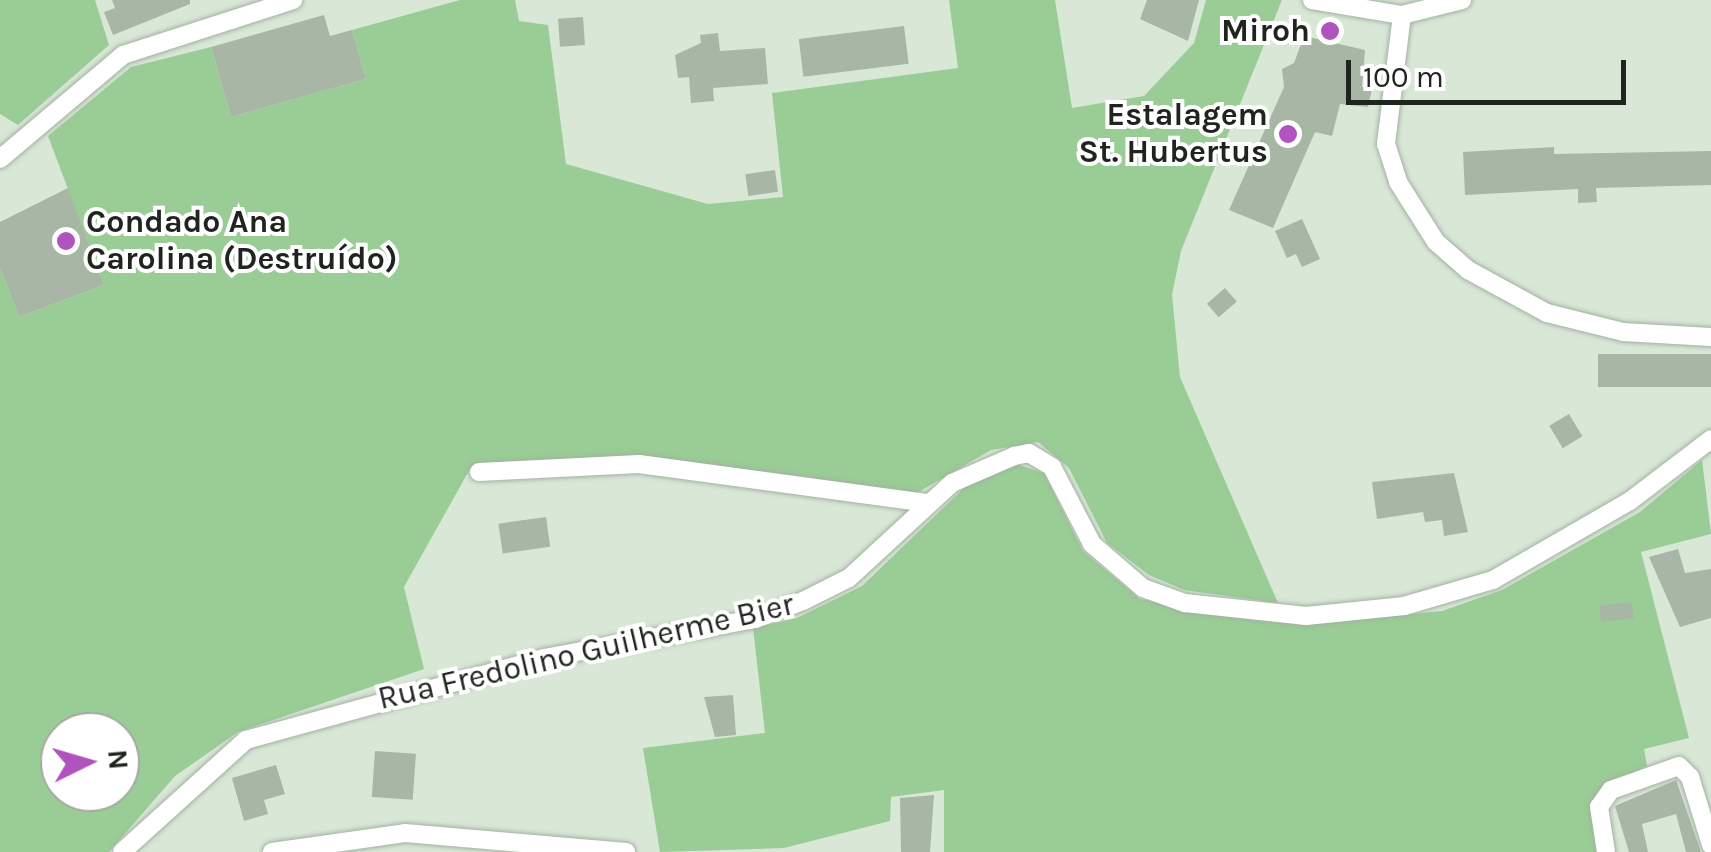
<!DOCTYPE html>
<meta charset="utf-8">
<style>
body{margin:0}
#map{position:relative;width:1711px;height:852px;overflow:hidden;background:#d9e7d7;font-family:Karla,sans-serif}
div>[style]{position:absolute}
.green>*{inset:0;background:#99cd95}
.building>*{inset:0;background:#a8b6a6;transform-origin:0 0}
.roads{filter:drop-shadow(0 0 2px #a3b1a2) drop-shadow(0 0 2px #a3b1a2)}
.minor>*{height:18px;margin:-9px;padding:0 9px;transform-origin:9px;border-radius:9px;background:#fff}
.dots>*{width:28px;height:28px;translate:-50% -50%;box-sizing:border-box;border:5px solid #fff;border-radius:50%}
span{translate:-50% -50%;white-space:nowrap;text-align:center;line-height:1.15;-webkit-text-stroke:8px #fff;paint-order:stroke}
.poi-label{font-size:32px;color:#1f241e;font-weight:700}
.right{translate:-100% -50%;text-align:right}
.left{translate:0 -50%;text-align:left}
.street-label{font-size:32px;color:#1f241e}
.north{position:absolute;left:40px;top:712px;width:100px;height:100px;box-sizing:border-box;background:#fff;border:2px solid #a5a7a5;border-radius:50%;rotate:85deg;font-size:28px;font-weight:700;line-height:40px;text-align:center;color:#1f241e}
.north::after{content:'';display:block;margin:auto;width:35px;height:45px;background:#b153be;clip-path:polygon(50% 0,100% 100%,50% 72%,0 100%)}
.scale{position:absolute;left:1346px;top:60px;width:280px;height:45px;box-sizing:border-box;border:5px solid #1f241e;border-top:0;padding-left:12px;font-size:30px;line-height:35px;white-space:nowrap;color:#1f241e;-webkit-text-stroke:8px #fff;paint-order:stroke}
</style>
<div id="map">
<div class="green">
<i style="clip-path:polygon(0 0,95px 0,109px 45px,18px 125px,0 114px)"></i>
<i style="clip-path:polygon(evenodd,460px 0,515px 0,519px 21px,548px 25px,566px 164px,708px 204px,783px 197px,772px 93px,958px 68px,949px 0,1055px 0,1072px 108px,1144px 96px,1194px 43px,1206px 0,1282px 0,1181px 251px,1172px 295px,1180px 377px,1278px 603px,1184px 590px,1149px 575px,1107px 543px,1069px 468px,1038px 442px,991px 450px,915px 494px,640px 458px,471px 467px,404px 587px,424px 669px,238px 732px,175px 776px,109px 852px,0 852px,0 268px,19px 317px,104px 285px,48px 136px,131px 67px,211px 47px,231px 117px,366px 79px,352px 30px,460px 0,60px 732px,120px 732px,120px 792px,60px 792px,60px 732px)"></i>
<i style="clip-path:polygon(1702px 460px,1711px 534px,1641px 552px,1689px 738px,1644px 749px,1647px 766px,1600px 790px,1591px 803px,1600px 852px,944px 852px,944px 790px,891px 797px,890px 821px,784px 848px,660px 852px,643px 748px,765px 733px,753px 628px,797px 618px,862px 586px,965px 487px,1016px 464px,1044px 473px,1083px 551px,1140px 599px,1301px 625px,1442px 611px,1502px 590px,1640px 512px)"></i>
</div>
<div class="building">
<i style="clip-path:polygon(112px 0,190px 0,190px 4px,113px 35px,104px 12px,115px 8px)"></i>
<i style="clip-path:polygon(1147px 0,1199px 0,1188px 41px,1140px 19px)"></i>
<i style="clip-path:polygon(324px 15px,330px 36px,352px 30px,366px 79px,231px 117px,211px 47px)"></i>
<i style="left:583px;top:17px;width:28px;height:25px;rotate:86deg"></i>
<i style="left:904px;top:26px;width:38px;height:106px;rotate:83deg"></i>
<i style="clip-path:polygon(718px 33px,720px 51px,765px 48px,768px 84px,713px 88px,714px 101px,691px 103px,689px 77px,678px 78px,675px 55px,701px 43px,700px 35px)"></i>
<i style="clip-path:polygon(1304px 36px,1365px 50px,1362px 87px,1372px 89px,1368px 107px,1340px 104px,1332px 136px,1315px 132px,1273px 228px,1229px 210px,1284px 87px,1282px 69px,1294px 63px)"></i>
<i style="clip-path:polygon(1554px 147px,1554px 154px,1711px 151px,1711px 185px,1596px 188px,1597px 202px,1578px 203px,1578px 189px,1465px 195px,1463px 152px)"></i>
<i style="left:775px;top:170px;width:22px;height:30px;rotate:82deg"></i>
<i style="clip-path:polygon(68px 188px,104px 285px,19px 317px,0 268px,0 222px)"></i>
<i style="clip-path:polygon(1302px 219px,1320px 259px,1302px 267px,1296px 254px,1287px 258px,1275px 231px)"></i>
<i style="left:1225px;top:288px;width:18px;height:24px;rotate:49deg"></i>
<i style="left:1711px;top:354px;width:33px;height:113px;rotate:90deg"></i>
<i style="left:1569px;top:414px;width:26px;height:23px;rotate:59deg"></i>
<i style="clip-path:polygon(1454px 473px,1468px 532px,1444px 536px,1442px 520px,1425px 522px,1423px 512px,1377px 519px,1372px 482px)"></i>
<i style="left:546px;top:517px;width:30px;height:48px;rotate:82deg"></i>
<i style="clip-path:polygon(1678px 549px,1685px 573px,1711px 569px,1711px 618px,1680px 627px,1649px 557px)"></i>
<i style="left:1632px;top:602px;width:16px;height:33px;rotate:83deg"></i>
<i style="clip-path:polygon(733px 695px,736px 735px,715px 737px,704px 697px)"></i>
<i style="left:375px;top:751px;width:41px;height:46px;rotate:4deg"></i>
<i style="clip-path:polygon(276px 765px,285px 794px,264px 800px,268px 814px,244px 821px,232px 778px)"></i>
<i style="clip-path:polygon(1676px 780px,1701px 852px,1686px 852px,1676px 814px,1642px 824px,1648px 852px,1629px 852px,1615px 806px)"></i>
<i style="clip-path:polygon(934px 795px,930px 852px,901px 852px,900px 798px)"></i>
</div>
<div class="roads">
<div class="minor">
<i style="left:1312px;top:0;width:91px;rotate:9.5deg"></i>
<i style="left:1402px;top:15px;width:62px;rotate:-14deg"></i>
<i style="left:1402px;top:15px;width:130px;rotate:97.1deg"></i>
<i style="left:1386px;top:144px;width:40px;rotate:72deg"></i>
<i style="left:1398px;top:182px;width:71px;rotate:57.7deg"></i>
<i style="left:1436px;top:242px;width:43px;rotate:41.2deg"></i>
<i style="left:1468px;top:270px;width:90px;rotate:28.6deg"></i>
<i style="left:1547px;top:313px;width:78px;rotate:14deg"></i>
<i style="left:1623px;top:332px;width:88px;rotate:3.3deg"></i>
<i style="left:0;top:159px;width:161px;rotate:-40.2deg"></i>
<i style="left:123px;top:55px;width:179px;rotate:-17.9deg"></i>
<i style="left:479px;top:472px;width:160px;rotate:-2.9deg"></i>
<i style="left:639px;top:464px;width:290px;rotate:7.7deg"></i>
<i style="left:122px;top:852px;width:167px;rotate:-42.1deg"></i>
<i style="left:246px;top:740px;width:309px;rotate:-15.4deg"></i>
<i style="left:544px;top:658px;width:215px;rotate:-10.5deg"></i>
<i style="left:755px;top:619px;width:51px;rotate:-20.6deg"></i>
<i style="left:803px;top:601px;width:51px;rotate:-26.6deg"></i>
<i style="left:849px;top:578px;width:140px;rotate:-42.7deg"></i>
<i style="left:952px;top:483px;width:68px;rotate:-23.5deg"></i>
<i style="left:1014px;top:456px;width:15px;rotate:-11deg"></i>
<i style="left:1029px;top:453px;width:27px;rotate:31deg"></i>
<i style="left:1052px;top:467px;width:87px;rotate:62.5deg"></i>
<i style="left:1092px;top:544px;width:67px;rotate:40.8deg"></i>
<i style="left:1143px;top:588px;width:45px;rotate:19.7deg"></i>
<i style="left:1185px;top:603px;width:122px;rotate:6.1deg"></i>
<i style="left:1306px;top:616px;width:99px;rotate:-5.8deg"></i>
<i style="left:1404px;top:606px;width:93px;rotate:-16.3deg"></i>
<i style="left:1493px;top:580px;width:158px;rotate:-30deg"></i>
<i style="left:1630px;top:501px;width:102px;rotate:-37.4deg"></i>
<i style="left:272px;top:852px;width:134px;rotate:-8.1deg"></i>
<i style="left:405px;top:833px;width:222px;rotate:4.9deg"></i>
<i style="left:1606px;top:852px;width:46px;rotate:-98.8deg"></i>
<i style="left:1599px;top:807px;width:21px;rotate:-55deg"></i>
<i style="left:1611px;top:790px;width:72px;rotate:-19.4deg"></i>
<i style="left:1679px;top:766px;width:16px;rotate:45deg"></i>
<i style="left:1690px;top:777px;width:71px;rotate:72.8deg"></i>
</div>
</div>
<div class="dots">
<i style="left:1330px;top:31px;background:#b153be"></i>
<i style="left:1288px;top:134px;background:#b153be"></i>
<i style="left:66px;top:241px;background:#b153be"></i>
</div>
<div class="poi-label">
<span class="right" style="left:1310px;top:31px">Miroh</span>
<span class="right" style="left:1268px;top:134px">Estalagem<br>St. Hubertus</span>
<span class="left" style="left:86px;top:241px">Condado Ana<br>Carolina (Destruído)</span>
</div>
<div class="street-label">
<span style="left:586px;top:652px;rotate:-13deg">Rua Fredolino Guilherme Bier</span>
</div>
<div class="north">N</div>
<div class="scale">100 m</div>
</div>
